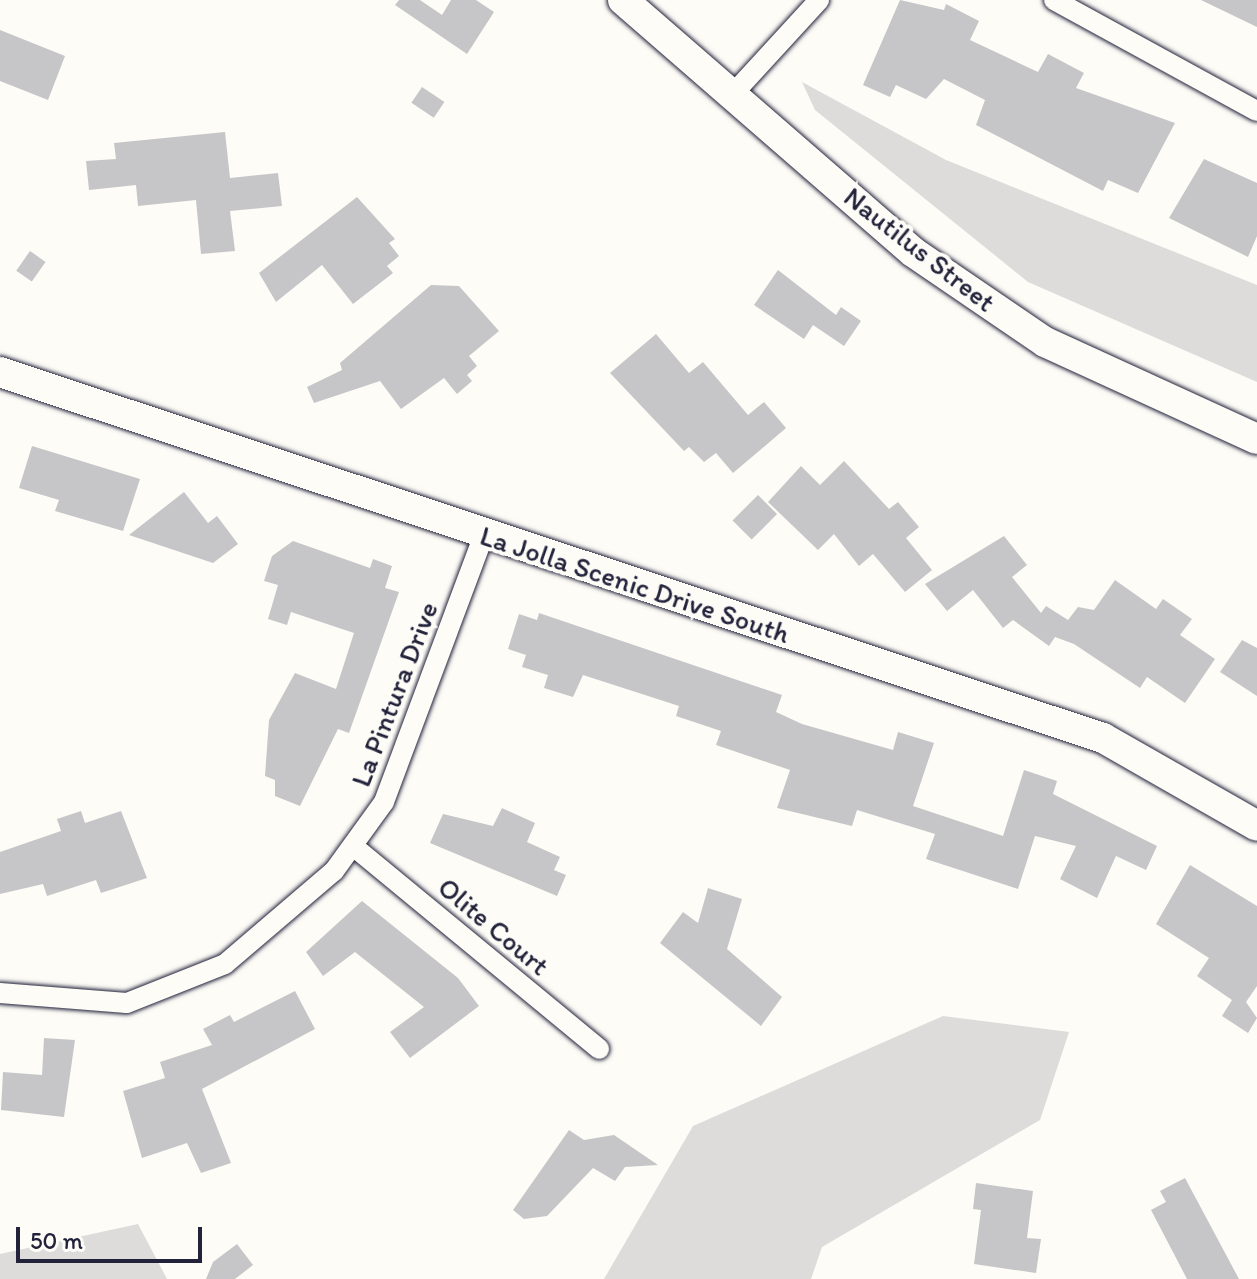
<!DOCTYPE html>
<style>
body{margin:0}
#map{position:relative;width:1257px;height:1279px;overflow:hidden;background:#fdfcf7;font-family:Itim,sans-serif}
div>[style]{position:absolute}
.green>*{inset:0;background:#dddcdb}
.building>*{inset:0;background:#c6c6c8;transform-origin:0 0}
.roads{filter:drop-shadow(0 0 2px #22223b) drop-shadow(0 0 2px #22223b)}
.street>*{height:20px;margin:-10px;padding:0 10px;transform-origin:10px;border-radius:10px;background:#fdfcf7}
.secondary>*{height:30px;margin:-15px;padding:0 15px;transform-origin:15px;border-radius:15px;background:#fdfcf7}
span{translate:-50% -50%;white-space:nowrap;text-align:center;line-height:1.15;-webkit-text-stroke:8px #fdfcf7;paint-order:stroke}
.street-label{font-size:28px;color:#22223b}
.scale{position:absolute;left:16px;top:1227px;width:186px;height:36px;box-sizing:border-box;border:4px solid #22223b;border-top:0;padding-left:10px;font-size:24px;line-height:28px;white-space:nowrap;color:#22223b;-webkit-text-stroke:6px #fdfcf7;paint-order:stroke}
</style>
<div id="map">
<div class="green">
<i style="clip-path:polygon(802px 82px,946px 160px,1257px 285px,1257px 382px,1028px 282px,815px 110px)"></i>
<i style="clip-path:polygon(943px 1016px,1069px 1032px,1040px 1120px,822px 1247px,811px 1279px,604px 1279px,693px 1126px)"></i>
<i style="clip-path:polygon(138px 1224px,167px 1279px,0 1279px,0 1254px)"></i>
</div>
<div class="building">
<i style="clip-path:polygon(399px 0,420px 0,442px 15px,451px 0,476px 0,494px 12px,467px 54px,395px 5px)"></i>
<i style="clip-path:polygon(900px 0,944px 10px,946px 4px,979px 21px,970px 40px,1038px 72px,1048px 54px,1084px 73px,1076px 88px,1175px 123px,1138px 193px,1108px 180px,1103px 191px,976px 125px,985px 100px,944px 79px,926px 99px,896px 85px,890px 97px,863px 85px)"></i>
<i style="clip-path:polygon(1201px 0,1257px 0,1257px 27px)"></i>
<i style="clip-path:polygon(0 30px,65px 56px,48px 100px,0 81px)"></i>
<i style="left:422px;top:87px;width:27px;height:19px;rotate:34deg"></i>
<i style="clip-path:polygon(225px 132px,230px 178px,278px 173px,282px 206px,230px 211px,235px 251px,201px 254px,196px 200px,138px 206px,136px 185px,89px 190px,86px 161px,116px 159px,114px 143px)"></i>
<i style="clip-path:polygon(1204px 159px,1257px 183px,1257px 236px,1248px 257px,1169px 218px)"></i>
<i style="clip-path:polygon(357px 197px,395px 239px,389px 243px,399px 256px,387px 266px,393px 273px,353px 304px,322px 265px,276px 302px,259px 273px)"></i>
<i style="left:30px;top:251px;width:19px;height:24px;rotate:35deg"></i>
<i style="clip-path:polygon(778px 270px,836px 315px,841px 307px,861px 321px,844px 346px,813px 325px,804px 339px,754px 305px)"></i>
<i style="clip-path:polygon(431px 285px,459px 286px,499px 331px,469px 356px,477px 366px,467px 375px,472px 381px,457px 394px,444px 378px,401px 409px,380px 381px,314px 403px,307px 387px,342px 370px,340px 363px)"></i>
<i style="clip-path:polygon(656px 334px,689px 373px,703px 362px,748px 415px,764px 402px,786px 428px,733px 473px,716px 453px,704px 462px,689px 447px,684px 451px,610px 373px)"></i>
<i style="clip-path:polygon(32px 446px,140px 479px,123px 531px,55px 511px,59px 500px,19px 488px)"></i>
<i style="clip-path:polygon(844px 461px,889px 509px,898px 502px,919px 527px,906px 538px,932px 570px,905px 592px,873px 554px,859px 566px,834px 534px,818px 550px,768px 502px,801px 466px,820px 485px)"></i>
<i style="clip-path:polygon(184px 492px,208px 523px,217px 516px,238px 544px,213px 563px,129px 535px)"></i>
<i style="left:758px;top:495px;width:27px;height:36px;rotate:45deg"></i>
<i style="clip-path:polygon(1004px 536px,1027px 565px,1012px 577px,1041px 613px,1046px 606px,1068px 620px,1078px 607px,1094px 610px,1115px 580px,1156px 609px,1163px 599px,1192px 619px,1180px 635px,1215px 659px,1185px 703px,1147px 677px,1140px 688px,1074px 644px,1055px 637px,1049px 646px,1013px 620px,1003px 628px,973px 590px,947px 611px,925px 584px)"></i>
<i style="clip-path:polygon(293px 541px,370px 568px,373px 559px,392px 566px,385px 588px,399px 592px,349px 733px,338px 729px,300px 806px,275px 796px,275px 780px,265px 776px,269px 720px,295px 673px,336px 689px,354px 633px,291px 612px,287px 625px,268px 619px,278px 585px,264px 581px,272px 556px)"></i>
<i style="clip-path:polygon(539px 613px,782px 695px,776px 712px,802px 724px,893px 750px,898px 732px,934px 743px,913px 806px,1003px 836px,1024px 770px,1057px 781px,1053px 794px,1157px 846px,1146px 870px,1116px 856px,1097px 898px,1060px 879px,1076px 846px,1035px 836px,1018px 889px,926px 859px,935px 834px,857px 810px,852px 826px,777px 808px,790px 770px,716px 745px,721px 731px,676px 716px,679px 706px,583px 675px,573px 697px,544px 688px,548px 675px,522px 667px,526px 655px,508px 649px,519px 614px,537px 620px)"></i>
<i style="clip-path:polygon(1242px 640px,1257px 648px,1257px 696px,1220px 672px)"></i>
<i style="clip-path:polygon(502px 808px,535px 823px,527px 842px,560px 857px,554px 870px,566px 875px,557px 896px,430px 843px,443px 814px,493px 826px)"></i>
<i style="clip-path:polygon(81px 811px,85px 823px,121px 811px,147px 878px,101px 893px,96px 880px,47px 896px,43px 884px,0 894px,0 852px,61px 831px,57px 819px)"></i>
<i style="clip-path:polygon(1190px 865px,1257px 906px,1257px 986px,1246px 1002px,1257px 1018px,1248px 1033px,1222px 1016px,1232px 1000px,1197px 976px,1209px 958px,1156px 924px)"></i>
<i style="clip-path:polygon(708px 888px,742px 899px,727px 949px,782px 997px,761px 1026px,660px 943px,683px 912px,698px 923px)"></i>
<i style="clip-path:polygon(362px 901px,458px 978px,479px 1006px,410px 1058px,390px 1032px,424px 1007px,355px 952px,323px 976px,306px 952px)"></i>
<i style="clip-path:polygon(295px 991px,315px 1029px,202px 1089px,231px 1163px,201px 1173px,187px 1143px,142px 1158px,123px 1091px,165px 1078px,160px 1062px,212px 1045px,203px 1029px,230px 1015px,234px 1022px)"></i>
<i style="clip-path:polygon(44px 1038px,75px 1040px,64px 1117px,1px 1110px,3px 1072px,42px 1075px)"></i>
<i style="clip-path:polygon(569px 1130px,584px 1140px,614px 1135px,658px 1165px,625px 1167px,615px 1181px,593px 1168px,547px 1216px,524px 1219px,513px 1210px)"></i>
<i style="clip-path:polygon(1185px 1178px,1239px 1279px,1187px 1279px,1151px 1210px,1166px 1202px,1160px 1191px)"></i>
<i style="clip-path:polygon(976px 1183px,1033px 1191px,1027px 1238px,1041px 1239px,1036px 1273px,974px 1264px,981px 1210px,973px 1209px)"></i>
<i style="clip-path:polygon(237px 1244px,253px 1265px,235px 1279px,206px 1279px,213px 1262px)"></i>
</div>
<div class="roads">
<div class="street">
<i style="left:1054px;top:0;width:231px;rotate:28.7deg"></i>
<i style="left:732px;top:95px;width:129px;rotate:-47.5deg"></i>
<i style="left:353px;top:846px;width:319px;rotate:39.5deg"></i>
<i style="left:0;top:993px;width:127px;rotate:4.5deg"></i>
<i style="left:127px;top:1003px;width:105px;rotate:-21.7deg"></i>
<i style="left:225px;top:964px;width:143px;rotate:-40.5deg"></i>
<i style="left:334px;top:871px;width:85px;rotate:-54.1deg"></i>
<i style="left:384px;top:802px;width:286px;rotate:-69.5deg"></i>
</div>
<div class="secondary">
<i style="left:623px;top:0;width:384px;rotate:41deg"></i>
<i style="left:913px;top:252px;width:160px;rotate:34.3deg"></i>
<i style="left:1045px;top:342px;width:233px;rotate:24.6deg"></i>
<i style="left:0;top:372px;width:1162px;rotate:18.36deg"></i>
<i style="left:1103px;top:738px;width:177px;rotate:29.7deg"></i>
</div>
</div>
<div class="street-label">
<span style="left:920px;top:249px;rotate:38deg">Nautilus Street</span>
<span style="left:635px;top:584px;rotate:18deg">La Jolla Scenic Drive South</span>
<span style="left:394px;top:694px;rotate:-69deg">La Pintura Drive</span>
<span style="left:494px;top:926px;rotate:40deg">Olite Court</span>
</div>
<div class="scale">50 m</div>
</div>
